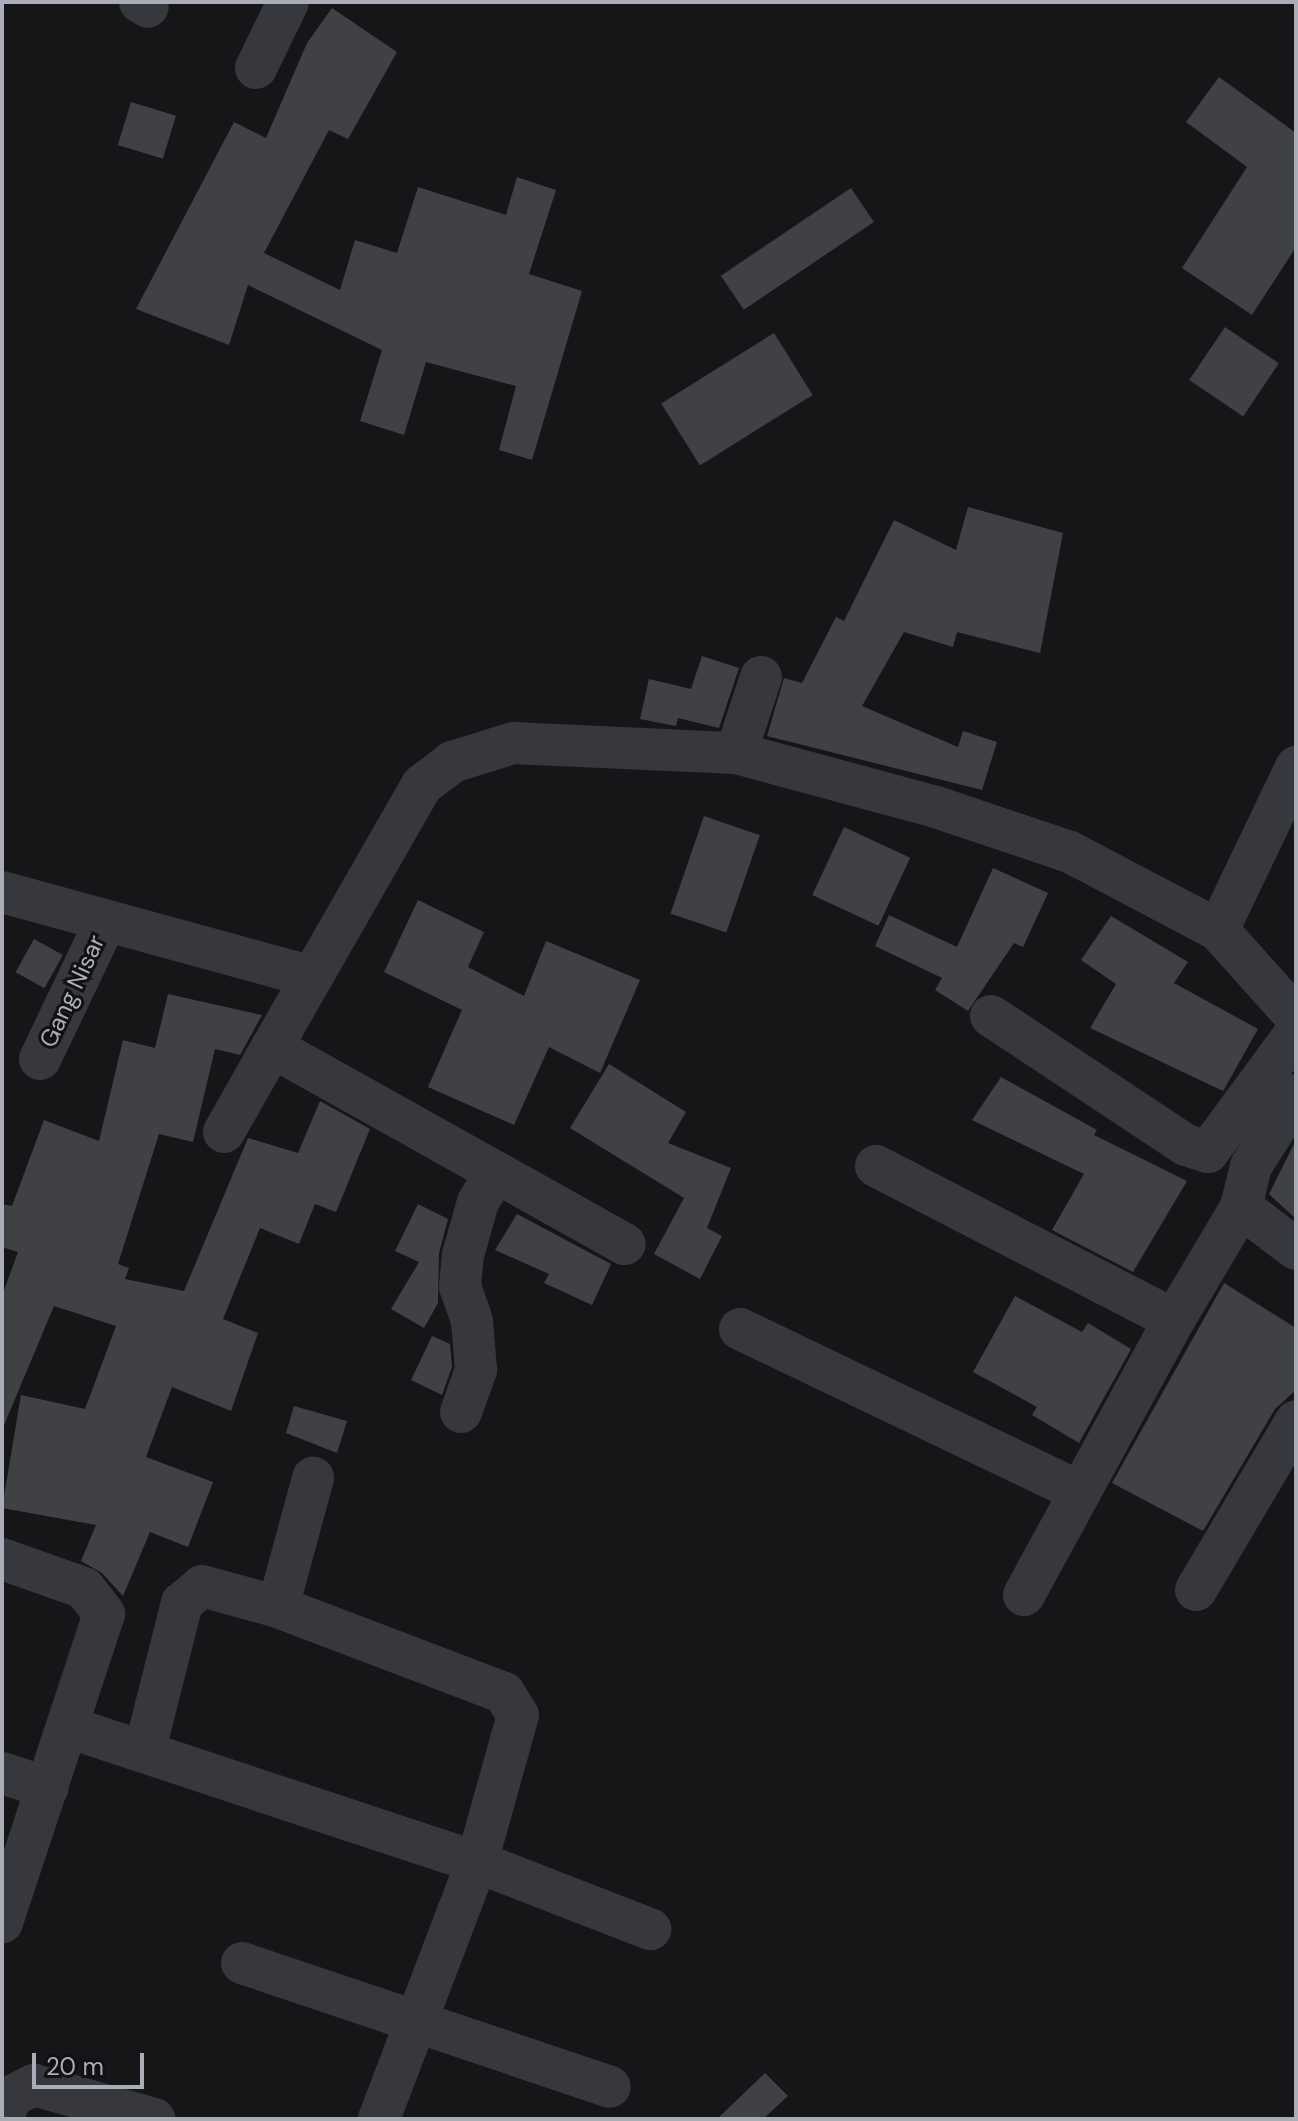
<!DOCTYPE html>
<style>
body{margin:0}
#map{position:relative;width:1298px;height:2121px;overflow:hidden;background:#161618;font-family:"DM Sans",sans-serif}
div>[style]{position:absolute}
.building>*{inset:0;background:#404145;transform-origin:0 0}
.street>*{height:42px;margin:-21px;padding:0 21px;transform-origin:21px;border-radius:21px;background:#37383d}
span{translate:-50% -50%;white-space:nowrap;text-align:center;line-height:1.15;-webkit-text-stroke:6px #111113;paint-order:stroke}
.street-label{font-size:24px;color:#a8adb8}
.frame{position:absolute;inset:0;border:4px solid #a8adb8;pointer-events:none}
.scale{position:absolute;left:32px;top:2053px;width:112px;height:36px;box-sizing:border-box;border:4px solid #a8adb8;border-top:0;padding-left:10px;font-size:24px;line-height:28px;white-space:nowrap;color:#a8adb8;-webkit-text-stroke:6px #111113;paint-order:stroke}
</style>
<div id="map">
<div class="building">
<i style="clip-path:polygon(332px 8px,397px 52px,348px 139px,329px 130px,264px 253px,340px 290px,355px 240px,397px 253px,418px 187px,506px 215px,517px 177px,556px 190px,529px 274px,582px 291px,532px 460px,499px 450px,516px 386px,426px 362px,404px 435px,360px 421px,382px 350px,248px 285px,229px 345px,136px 309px,234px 122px,266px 138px,307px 43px)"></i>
<i style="clip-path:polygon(1219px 77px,1296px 133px,1296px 247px,1252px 315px,1182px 268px,1247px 167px,1186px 122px)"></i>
<i style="left:131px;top:102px;width:47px;height:45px;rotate:17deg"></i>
<i style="left:851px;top:188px;width:41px;height:157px;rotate:56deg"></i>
<i style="left:1225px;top:327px;width:65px;height:64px;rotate:34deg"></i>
<i style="left:774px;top:333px;width:73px;height:133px;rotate:58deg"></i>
<i style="clip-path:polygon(968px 507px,1063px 533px,1040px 653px,957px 632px,953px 647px,904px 632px,862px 706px,958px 747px,963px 731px,997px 742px,982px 790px,767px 736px,784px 678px,802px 683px,836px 617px,844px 621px,894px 520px,956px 550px)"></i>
<i style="clip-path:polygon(702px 656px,739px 668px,719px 728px,678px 718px,676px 726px,640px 719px,649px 679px,691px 689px)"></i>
<i style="left:704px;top:816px;width:59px;height:103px;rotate:19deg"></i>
<i style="left:844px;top:827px;width:73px;height:75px;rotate:25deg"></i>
<i style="clip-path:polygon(993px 868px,1048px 893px,1023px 947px,1014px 943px,968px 1011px,935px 990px,942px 978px,875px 946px,889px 915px,957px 947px)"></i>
<i style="clip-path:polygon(418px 900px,484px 932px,468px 967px,524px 996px,546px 941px,640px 980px,600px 1073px,549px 1047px,514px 1125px,428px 1087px,462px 1010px,384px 972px)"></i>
<i style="clip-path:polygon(1111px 916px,1188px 962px,1174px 983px,1258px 1029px,1223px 1091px,1090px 1028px,1116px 984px,1081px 960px)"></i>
<i style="left:34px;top:939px;width:33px;height:38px;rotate:29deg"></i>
<i style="clip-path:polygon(168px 994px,262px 1015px,240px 1055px,215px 1049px,193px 1142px,159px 1134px,118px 1264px,129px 1268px,125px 1279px,184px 1291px,248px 1138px,298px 1153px,320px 1101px,370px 1129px,336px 1212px,315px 1204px,299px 1244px,260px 1228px,223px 1319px,258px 1333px,231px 1411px,172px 1387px,146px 1457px,213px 1482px,188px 1547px,150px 1532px,123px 1596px,102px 1573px,81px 1561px,96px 1525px,2px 1508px,21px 1395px,85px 1409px,116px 1326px,54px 1306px,2px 1430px,2px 1296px,18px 1252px,2px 1247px,2px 1204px,12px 1206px,44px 1120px,99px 1141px,123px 1040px,155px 1048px)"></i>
<i style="clip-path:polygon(609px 1064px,686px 1112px,668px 1143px,731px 1168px,707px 1228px,722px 1236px,700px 1279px,654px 1254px,684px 1198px,570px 1128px)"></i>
<i style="clip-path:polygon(1001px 1077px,1097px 1130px,1094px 1135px,1187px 1181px,1133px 1272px,1052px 1230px,1084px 1174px,972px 1120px)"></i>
<i style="clip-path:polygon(1296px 1140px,1296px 1219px,1269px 1194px)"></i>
<i style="clip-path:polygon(418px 1204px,448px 1219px,439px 1253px,438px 1303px,424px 1328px,391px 1309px,419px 1262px,395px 1251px)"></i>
<i style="clip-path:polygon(517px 1214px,611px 1264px,592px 1305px,544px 1283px,549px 1274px,495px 1250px)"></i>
<i style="clip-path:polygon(1224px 1283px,1296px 1328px,1296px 1390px,1275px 1409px,1203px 1531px,1112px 1483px)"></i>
<i style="clip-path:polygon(1015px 1296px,1082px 1332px,1088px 1323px,1131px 1349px,1079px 1443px,1032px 1415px,1037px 1407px,973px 1372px)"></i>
<i style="clip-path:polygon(432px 1336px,450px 1344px,452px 1367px,442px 1395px,411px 1380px)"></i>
<i style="clip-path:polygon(294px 1406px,347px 1421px,337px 1453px,286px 1433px)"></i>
<i style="clip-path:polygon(765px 2073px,788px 2096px,763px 2119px,717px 2119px)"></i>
</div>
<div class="street">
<i style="left:140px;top:2px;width:9px;rotate:32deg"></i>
<i style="left:256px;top:68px;width:73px;rotate:-64.1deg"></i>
<i style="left:736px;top:753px;width:80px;rotate:-71.8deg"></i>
<i style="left:2px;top:892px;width:321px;rotate:15.3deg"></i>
<i style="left:312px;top:977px;width:221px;rotate:-60.2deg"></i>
<i style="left:422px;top:785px;width:38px;rotate:-37deg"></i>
<i style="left:452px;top:762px;width:64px;rotate:-17.3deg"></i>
<i style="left:513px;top:743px;width:223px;rotate:2.6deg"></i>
<i style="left:736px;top:753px;width:207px;rotate:15.1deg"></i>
<i style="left:936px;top:807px;width:141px;rotate:18.6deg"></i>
<i style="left:1070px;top:852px;width:167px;rotate:27.8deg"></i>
<i style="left:1218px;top:930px;width:117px;rotate:48.1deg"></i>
<i style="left:1218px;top:930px;width:181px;rotate:-64.4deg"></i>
<i style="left:312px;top:977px;width:81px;rotate:119.7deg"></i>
<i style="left:272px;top:1047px;width:404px;rotate:29.2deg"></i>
<i style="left:991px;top:1016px;width:234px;rotate:33.5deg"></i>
<i style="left:1186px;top:1145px;width:23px;rotate:18deg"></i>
<i style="left:1208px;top:1152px;width:149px;rotate:-53.7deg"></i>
<i style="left:40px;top:1059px;width:151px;rotate:-64.5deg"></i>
<i style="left:224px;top:1132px;width:98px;rotate:-60.5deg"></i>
<i style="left:876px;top:1166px;width:335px;rotate:27.3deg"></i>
<i style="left:1174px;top:1320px;width:131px;rotate:-59.3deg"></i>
<i style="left:1241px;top:1207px;width:69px;rotate:37.4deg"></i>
<i style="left:1241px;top:1207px;width:42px;rotate:-76.3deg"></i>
<i style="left:1251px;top:1166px;width:84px;rotate:-57.6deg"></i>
<i style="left:740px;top:1329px;width:377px;rotate:25.6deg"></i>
<i style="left:461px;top:1412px;width:45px;rotate:-70.3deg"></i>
<i style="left:476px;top:1370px;width:49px;rotate:-94.7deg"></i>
<i style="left:472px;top:1321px;width:36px;rotate:-109deg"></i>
<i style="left:460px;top:1287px;width:32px;rotate:-85deg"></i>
<i style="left:463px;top:1255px;width:55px;rotate:-74.2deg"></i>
<i style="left:478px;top:1202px;width:33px;rotate:-59deg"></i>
<i style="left:2px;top:1559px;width:87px;rotate:19.5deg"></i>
<i style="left:84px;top:1588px;width:33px;rotate:52deg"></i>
<i style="left:104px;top:1614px;width:325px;rotate:108.3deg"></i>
<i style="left:1196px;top:1590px;width:196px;rotate:-59.4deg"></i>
<i style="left:1024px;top:1595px;width:313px;rotate:-61.4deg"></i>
<i style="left:278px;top:1607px;width:242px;rotate:20.8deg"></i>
<i style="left:504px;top:1693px;width:26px;rotate:58deg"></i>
<i style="left:518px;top:1715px;width:153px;rotate:105.6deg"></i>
<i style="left:477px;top:1862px;width:275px;rotate:110.9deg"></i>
<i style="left:68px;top:1727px;width:431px;rotate:18.3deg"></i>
<i style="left:477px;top:1862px;width:186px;rotate:21.2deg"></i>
<i style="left:145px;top:1749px;width:151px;rotate:-75.8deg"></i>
<i style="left:182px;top:1603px;width:26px;rotate:-40deg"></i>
<i style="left:202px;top:1586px;width:79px;rotate:15.4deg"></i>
<i style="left:278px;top:1607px;width:134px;rotate:-74.8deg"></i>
<i style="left:2px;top:1773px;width:48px;rotate:18.1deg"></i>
<i style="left:242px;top:1963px;width:388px;rotate:18.6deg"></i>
<i style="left:3px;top:2119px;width:23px;rotate:-72deg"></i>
<i style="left:10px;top:2097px;width:27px;rotate:-27deg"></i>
<i style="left:34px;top:2085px;width:125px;rotate:15.8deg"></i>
</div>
<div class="street-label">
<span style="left:72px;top:991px;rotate:-65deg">Gang Nisar</span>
</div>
<div class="frame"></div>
<div class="scale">20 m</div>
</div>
